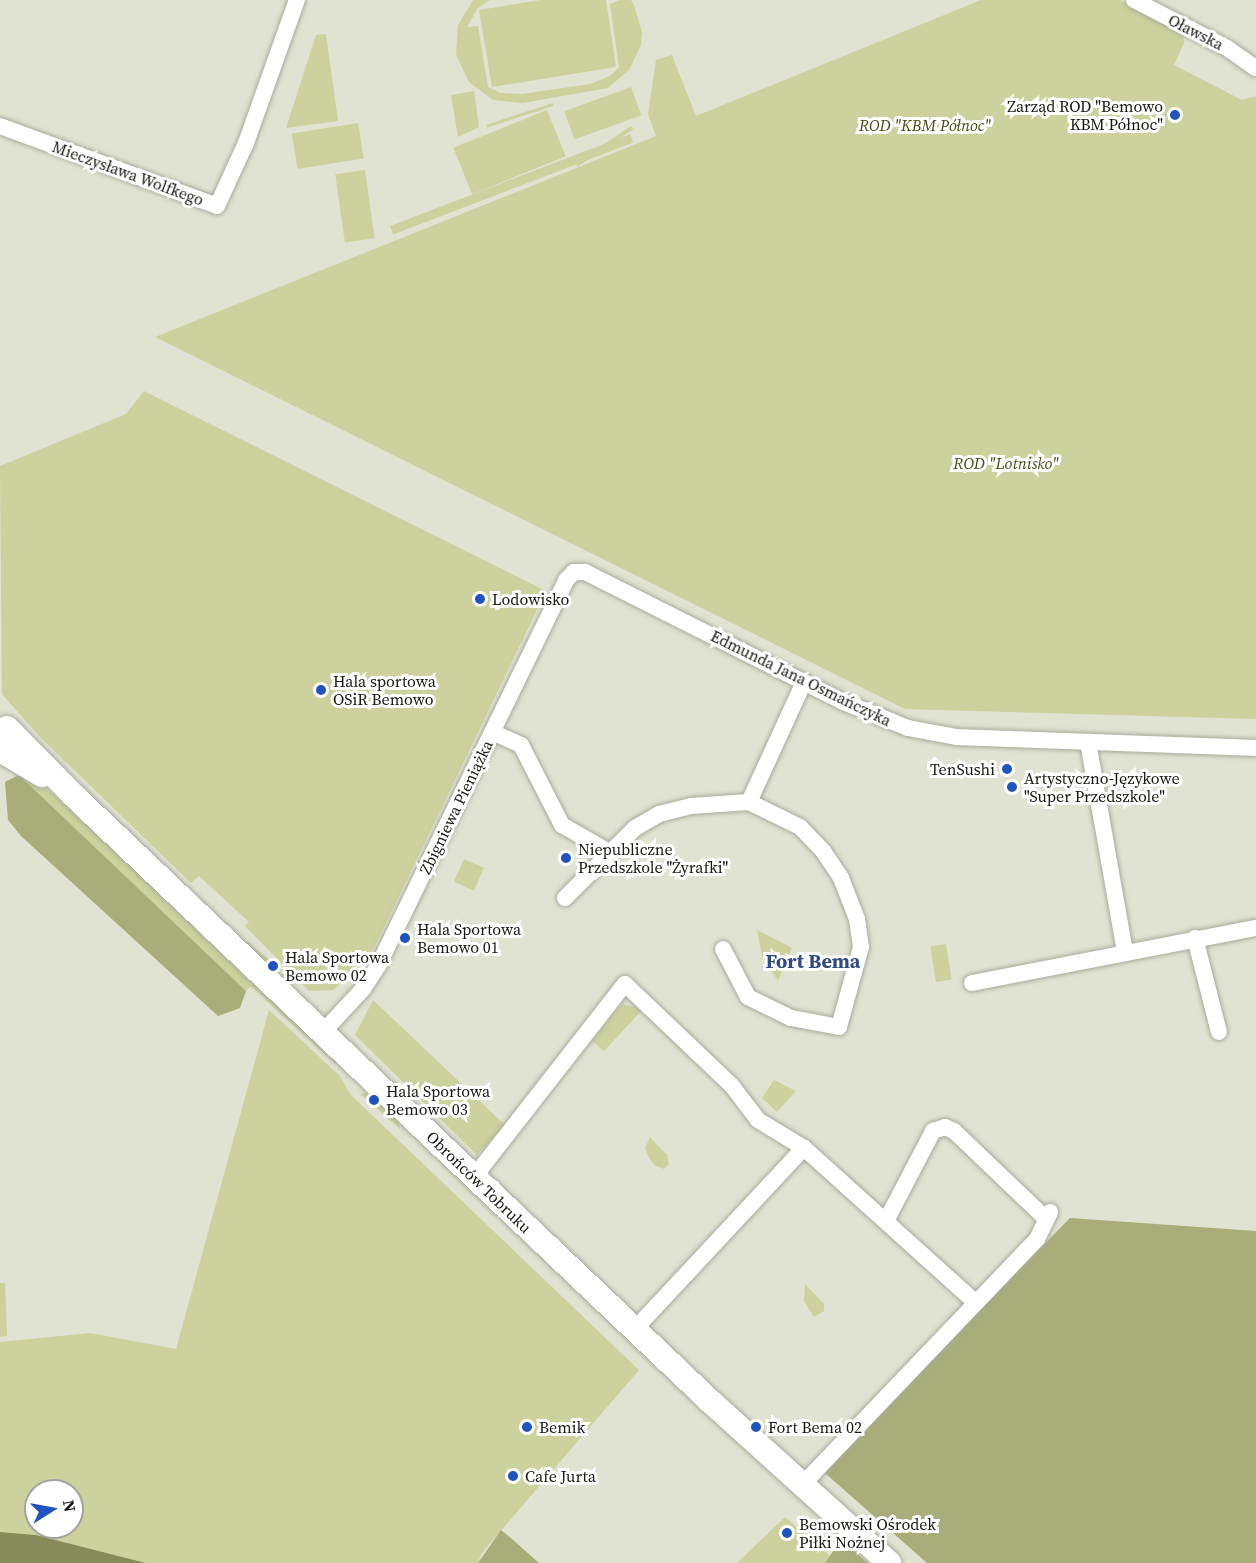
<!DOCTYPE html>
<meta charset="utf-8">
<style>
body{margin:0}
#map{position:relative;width:1256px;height:1563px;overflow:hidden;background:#e1e3d2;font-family:"Source Serif 4",serif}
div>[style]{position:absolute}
.green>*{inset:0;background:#ccd19d;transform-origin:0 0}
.forest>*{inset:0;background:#a8ad79}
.water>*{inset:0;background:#868b59}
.roads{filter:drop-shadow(0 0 2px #a9ab9b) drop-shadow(0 0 2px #a9ab9b)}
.street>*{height:16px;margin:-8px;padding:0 8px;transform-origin:8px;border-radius:8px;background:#fff}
.secondary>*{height:24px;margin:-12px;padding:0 12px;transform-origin:12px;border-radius:12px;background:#fff}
.dots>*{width:16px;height:16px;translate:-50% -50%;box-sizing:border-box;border:3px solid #fff;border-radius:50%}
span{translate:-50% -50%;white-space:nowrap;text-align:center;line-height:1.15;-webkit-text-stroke:6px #fff;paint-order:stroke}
.street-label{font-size:16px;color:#191a14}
.poi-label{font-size:16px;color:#191a14}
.right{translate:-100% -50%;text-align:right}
.left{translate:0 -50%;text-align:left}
.park-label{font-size:16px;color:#4b4e13;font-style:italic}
.quarter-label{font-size:20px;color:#2e4b83;font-weight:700}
.north{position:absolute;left:24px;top:1479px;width:60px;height:60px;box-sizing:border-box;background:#fff;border:2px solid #a3a3a1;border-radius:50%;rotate:79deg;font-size:16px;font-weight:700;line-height:24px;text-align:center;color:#191a14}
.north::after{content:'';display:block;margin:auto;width:21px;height:27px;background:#1f53c0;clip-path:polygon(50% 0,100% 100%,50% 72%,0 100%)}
</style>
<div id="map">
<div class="green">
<i style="clip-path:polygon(473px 0,490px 0,478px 8px,467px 27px,478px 26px,488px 87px,501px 93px,522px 94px,590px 84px,610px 76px,619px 67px,610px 4px,620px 0,631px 0,634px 5px,642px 32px,641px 45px,629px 70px,608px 88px,523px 103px,493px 100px,469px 82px,456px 55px,458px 25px)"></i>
<i style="clip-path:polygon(541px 0,606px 0,616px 67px,492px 87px,479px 10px)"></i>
<i style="clip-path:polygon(981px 0,1120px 0,1183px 33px,1184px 43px,1174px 65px,1242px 100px,1256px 96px,1256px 719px,905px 709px,155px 337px,656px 136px,648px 114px,656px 60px,672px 55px,696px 116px)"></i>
<i style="clip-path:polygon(326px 34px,338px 121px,286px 128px,316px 35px)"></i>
<i style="left:631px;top:87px;width:30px;height:71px;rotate:70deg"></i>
<i style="clip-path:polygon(474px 91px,479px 127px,458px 137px,451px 95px)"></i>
<i style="left:553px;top:103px;width:3px;height:70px;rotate:72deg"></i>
<i style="left:547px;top:110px;width:50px;height:101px;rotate:68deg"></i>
<i style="left:358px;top:123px;width:36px;height:67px;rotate:81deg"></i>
<i style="left:631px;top:126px;width:4px;height:67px;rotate:56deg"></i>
<i style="left:630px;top:134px;width:9px;height:257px;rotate:69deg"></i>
<i style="left:365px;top:170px;width:69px;height:30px;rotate:82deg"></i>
<i style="clip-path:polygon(144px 391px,546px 591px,374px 948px,334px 990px,309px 991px,245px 926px,249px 922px,199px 876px,191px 883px,40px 737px,2px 694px,0 466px,126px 414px)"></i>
<i style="clip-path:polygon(25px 772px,80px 815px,340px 1060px,336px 1065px,251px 986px,246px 991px,19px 775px)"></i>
<i style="left:464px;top:859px;width:22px;height:25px;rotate:24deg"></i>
<i style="clip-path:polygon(197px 896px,230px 929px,269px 959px,263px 965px,198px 904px)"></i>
<i style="clip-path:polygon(757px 930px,792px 948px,778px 981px,762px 956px)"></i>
<i style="left:946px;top:944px;width:36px;height:16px;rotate:81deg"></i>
<i style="clip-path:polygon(373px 1000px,505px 1125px,477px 1155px,355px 1035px)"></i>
<i style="clip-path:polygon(622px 1004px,643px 1009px,604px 1051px,592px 1041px)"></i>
<i style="clip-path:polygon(evenodd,269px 1010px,340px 1076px,351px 1095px,639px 1370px,481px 1554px,478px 1563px,146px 1563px,36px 1535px,0 1532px,0 1342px,90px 1333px,176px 1349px,269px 1010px,36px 1491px,72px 1491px,72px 1527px,36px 1527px,36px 1491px)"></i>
<i style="clip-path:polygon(774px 1080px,796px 1091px,777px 1112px,762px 1098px)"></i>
<i style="clip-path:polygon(367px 1093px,399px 1122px,400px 1129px,360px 1094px)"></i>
<i style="clip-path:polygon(650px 1137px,667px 1155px,669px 1164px,664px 1169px,654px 1165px,648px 1156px,645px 1148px)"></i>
<i style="clip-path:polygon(5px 1283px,7px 1336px,0 1337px,0 1283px)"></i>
<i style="clip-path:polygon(805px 1284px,824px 1304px,824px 1311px,814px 1317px,804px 1301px)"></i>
<i style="clip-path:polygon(785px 1517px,838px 1563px,737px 1563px)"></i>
</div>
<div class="forest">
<i style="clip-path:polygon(19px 775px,246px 991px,240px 1008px,218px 1016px,21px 836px,8px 820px,5px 782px)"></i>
<i style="clip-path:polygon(1070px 1218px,1256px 1231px,1256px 1563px,927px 1563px,825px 1473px,844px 1448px)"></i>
<i style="clip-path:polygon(501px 1530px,512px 1539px,539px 1563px,478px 1563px)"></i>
<i style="clip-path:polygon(841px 1540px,868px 1563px,825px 1563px)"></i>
</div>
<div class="water">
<i style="clip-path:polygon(0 1532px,36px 1535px,146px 1563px,0 1563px)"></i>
</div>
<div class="roads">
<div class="street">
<i style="left:1134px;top:0;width:105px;rotate:27.3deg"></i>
<i style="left:1227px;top:48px;width:35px;rotate:35deg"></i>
<i style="left:0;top:126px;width:231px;rotate:20.2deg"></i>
<i style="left:217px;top:206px;width:69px;rotate:-65.3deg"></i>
<i style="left:246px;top:143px;width:152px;rotate:-70.4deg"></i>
<i style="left:492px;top:732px;width:32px;rotate:24deg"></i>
<i style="left:521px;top:745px;width:90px;rotate:62.9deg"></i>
<i style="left:562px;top:825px;width:54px;rotate:29.9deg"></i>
<i style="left:1088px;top:742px;width:212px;rotate:80deg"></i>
<i style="left:749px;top:802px;width:132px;rotate:-65.4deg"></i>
<i style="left:565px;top:898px;width:99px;rotate:-45deg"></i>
<i style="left:635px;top:828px;width:28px;rotate:-30deg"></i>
<i style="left:659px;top:814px;width:33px;rotate:-14deg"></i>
<i style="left:691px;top:806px;width:58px;rotate:-3.9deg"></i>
<i style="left:749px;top:802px;width:57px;rotate:26.1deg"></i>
<i style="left:800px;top:827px;width:33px;rotate:46deg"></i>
<i style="left:823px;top:851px;width:32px;rotate:56deg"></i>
<i style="left:841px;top:878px;width:44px;rotate:68.7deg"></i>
<i style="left:857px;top:919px;width:28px;rotate:82deg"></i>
<i style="left:861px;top:947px;width:83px;rotate:105.4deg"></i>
<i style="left:839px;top:1027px;width:49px;rotate:-169.4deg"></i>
<i style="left:791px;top:1018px;width:48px;rotate:-154deg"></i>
<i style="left:748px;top:997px;width:54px;rotate:-117.5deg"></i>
<i style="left:1195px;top:938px;width:97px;rotate:75.7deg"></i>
<i style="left:972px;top:983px;width:289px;rotate:-11deg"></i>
<i style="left:323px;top:1032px;width:59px;rotate:-47.1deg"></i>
<i style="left:363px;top:989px;width:30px;rotate:-57deg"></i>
<i style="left:379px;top:964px;width:427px;rotate:-64deg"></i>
<i style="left:566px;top:580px;width:11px;rotate:-45deg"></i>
<i style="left:574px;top:572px;width:11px"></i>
<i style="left:585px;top:572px;width:287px;rotate:26.7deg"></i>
<i style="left:841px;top:701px;width:72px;rotate:21.9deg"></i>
<i style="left:908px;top:728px;width:50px;rotate:10.4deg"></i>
<i style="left:957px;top:737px;width:299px;rotate:2.1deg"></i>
<i style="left:474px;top:1177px;width:245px;rotate:-52deg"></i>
<i style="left:625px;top:984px;width:148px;rotate:43.6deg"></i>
<i style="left:732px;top:1086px;width:43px;rotate:52.6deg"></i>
<i style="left:758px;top:1120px;width:54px;rotate:31.3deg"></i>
<i style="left:804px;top:1148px;width:229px;rotate:42deg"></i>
<i style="left:886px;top:1221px;width:102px;rotate:-62.4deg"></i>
<i style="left:933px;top:1131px;width:13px;rotate:-18deg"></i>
<i style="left:945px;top:1127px;width:10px;rotate:24deg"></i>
<i style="left:954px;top:1131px;width:126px;rotate:43.7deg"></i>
<i style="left:635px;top:1329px;width:248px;rotate:-47deg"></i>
<i style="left:801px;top:1486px;width:342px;rotate:-46.3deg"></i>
<i style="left:1037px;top:1239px;width:30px;rotate:-64deg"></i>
</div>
<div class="secondary">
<i style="left:7px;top:728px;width:95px;rotate:45.4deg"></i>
<i style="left:74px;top:796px;width:879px;rotate:43.57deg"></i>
<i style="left:711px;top:1402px;width:240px;rotate:42.1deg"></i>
<i style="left:0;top:750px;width:49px;rotate:30.8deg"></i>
</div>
</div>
<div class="dots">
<i style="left:1175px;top:115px;background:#1f53c0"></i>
<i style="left:480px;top:599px;background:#1f53c0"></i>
<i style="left:321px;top:690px;background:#1f53c0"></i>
<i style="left:1007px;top:769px;background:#1f53c0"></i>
<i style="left:1012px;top:787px;background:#1f53c0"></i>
<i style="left:566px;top:858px;background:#1f53c0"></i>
<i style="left:405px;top:938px;background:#1f53c0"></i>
<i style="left:273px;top:966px;background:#1f53c0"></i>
<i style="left:374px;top:1100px;background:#1f53c0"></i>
<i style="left:527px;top:1427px;background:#1f53c0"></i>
<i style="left:756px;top:1427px;background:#1f53c0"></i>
<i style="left:513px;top:1476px;background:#1f53c0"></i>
<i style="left:787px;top:1533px;background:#1f53c0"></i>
</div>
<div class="street-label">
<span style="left:1196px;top:32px;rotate:27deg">Oławska</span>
<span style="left:128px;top:173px;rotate:20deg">Mieczysława Wolfkego</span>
<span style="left:801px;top:678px;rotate:26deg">Edmunda Jana Osmańczyka</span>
<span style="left:456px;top:807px;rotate:-64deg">Zbigniewa Pieniążka</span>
<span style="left:479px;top:1182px;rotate:44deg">Obrońców Tobruku</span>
</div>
<div class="poi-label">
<span class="right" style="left:1163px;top:115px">Zarząd ROD "Bemowo<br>KBM Północ"</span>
<span class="left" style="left:492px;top:599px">Lodowisko</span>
<span class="left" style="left:333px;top:690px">Hala sportowa<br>OSiR Bemowo</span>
<span class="right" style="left:995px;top:769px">TenSushi</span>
<span class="left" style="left:1024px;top:787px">Artystyczno-Językowe<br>"Super Przedszkole"</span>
<span class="left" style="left:578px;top:858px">Niepubliczne<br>Przedszkole "Żyrafki"</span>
<span class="left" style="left:417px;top:938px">Hala Sportowa<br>Bemowo 01</span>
<span class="left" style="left:285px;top:966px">Hala Sportowa<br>Bemowo 02</span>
<span class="left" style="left:386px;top:1100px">Hala Sportowa<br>Bemowo 03</span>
<span class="left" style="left:539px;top:1427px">Bemik</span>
<span class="left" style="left:768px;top:1427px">Fort Bema 02</span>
<span class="left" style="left:525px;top:1476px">Cafe Jurta</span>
<span class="left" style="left:799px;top:1533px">Bemowski Ośrodek<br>Piłki Nożnej</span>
</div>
<div class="park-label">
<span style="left:925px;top:125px">ROD "KBM Północ"</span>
<span style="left:1006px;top:463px">ROD "Lotnisko"</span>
</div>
<div class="quarter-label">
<span style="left:813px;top:961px">Fort Bema</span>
</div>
<div class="north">N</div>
</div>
